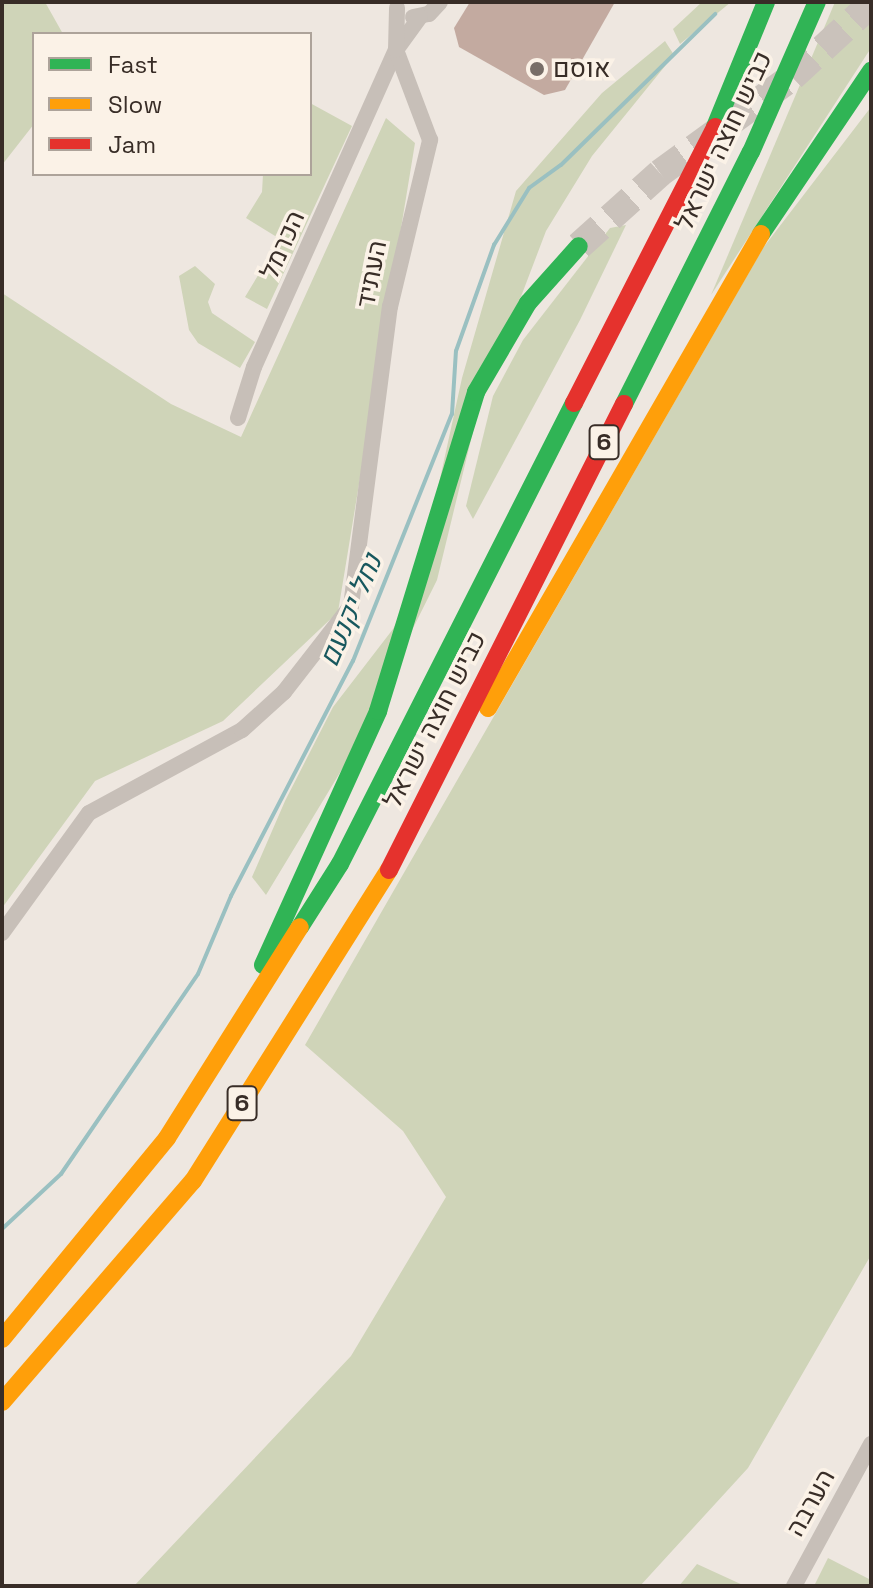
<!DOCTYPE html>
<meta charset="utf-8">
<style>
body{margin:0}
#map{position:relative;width:873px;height:1588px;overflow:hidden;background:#eee7e0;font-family:"Space Grotesk",Heebo,sans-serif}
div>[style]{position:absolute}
.green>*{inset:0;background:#cfd4b8}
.stream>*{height:4px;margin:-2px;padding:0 2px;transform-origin:2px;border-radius:2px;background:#9ac0c1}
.building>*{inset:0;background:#c3aaa0}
.highway-tunnel>*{height:28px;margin-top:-14px;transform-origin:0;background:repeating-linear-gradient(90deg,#cac2bb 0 28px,transparent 0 42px)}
.street>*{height:16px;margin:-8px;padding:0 8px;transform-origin:8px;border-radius:8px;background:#c7bfb8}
.fast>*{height:18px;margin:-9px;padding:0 9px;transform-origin:9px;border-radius:9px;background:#30b455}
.slow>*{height:18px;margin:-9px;padding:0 9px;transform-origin:9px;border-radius:9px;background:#ff9f0a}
.jam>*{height:18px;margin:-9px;padding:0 9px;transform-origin:9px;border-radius:9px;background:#e5322d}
.dots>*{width:22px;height:22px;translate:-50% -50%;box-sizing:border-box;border:4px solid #fbf2e7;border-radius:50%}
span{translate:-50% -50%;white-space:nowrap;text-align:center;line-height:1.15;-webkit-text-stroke:7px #fbf2e7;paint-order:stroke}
.shield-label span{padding:2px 6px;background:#fbf2e7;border:2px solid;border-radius:6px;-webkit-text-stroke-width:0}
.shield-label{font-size:24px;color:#382d27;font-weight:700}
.poi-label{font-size:26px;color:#382d27}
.left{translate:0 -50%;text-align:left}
.street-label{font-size:26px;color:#382d27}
.water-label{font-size:28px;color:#18585e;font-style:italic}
.frame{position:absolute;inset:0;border:4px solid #382d27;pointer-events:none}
.legend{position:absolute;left:32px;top:32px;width:280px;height:144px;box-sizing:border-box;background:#fbf2e7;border:2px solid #ada39a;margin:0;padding:10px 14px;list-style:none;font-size:24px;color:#382d27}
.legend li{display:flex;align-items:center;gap:16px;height:40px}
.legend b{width:40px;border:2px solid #ada39a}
</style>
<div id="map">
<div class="green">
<i style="clip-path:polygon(2px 2px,45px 2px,63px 34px,34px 34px,34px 124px,2px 165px)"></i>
<i style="clip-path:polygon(702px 2px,731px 2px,680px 44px,673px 29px)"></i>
<i style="clip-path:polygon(835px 2px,871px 4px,871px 48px,711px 295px)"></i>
<i style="clip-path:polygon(665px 41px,674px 55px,592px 156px,546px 231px,479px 407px,437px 580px,347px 761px,266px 895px,252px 877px,285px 801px,333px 707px,393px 629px,417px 584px,462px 378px,516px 191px,602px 93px)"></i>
<i style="clip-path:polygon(310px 103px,352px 126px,267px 309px,245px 297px,280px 239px,246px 218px,262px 192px,263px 174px,310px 174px)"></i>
<i style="clip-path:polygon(871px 107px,871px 1255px,748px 1468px,640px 1586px,134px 1586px,351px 1356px,446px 1197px,403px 1131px,305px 1045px,763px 248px)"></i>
<i style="clip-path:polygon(386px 118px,415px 143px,338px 612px,223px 721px,95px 781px,2px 908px,2px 293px,171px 404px,241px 437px)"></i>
<i style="clip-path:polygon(626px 225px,580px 320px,473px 519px,466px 506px,493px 396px,523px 340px,610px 228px)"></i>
<i style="clip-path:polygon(195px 266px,215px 284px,208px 302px,212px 313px,255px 342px,240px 368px,198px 343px,189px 330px,179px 276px)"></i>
<i style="clip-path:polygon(828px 1558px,871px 1580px,871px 1586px,814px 1586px)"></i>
<i style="clip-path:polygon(697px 1564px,745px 1586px,679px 1586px)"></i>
</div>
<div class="stream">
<i style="left:2px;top:1229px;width:81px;rotate:-43deg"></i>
<i style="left:61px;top:1174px;width:242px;rotate:-55.6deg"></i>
<i style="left:198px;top:974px;width:85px;rotate:-67.1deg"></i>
<i style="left:231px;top:896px;width:265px;rotate:-62.6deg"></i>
<i style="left:353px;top:661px;width:266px;rotate:-68.2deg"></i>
<i style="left:452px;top:414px;width:63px;rotate:-86.4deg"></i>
<i style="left:456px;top:351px;width:113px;rotate:-70.3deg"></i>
<i style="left:494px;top:245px;width:67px;rotate:-58.4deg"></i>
<i style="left:529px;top:188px;width:39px;rotate:-36deg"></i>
<i style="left:561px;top:165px;width:216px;rotate:-44.4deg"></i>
</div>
<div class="building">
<i style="clip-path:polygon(470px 2px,615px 2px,565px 90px,544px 95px,459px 47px,454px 28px)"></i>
</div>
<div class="highway-tunnel">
<i style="left:579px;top:246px;width:109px;rotate:-42deg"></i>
<i style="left:660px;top:173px;width:163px;rotate:-36deg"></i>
<i style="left:792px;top:77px;width:108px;rotate:-42.7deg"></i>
</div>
<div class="street">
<i style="left:413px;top:17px;width:16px;rotate:-11deg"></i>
<i style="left:429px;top:14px;width:16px;rotate:-47deg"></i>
<i style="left:238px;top:418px;width:53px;rotate:-72.6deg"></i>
<i style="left:254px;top:367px;width:347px;rotate:-65.9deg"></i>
<i style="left:396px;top:50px;width:41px;rotate:-54deg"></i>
<i style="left:2px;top:933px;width:148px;rotate:-54.1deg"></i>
<i style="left:89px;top:813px;width:174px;rotate:-28.5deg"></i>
<i style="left:242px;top:730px;width:57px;rotate:-42.1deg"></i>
<i style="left:284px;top:692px;width:109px;rotate:-52.1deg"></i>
<i style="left:351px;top:606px;width:302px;rotate:-82.6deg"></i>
<i style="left:390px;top:307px;width:172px;rotate:-76.5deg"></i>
<i style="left:430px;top:140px;width:96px;rotate:-110.7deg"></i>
<i style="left:396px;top:50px;width:42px;rotate:-88.6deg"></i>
<i style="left:794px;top:1586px;width:162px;rotate:-61.5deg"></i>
</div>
<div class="fast">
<i style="left:715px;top:127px;width:135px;rotate:-67.8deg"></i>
<i style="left:761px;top:234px;width:197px;rotate:-56deg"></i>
<i style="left:624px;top:404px;width:282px;rotate:-63.3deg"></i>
<i style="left:751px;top:152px;width:164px;rotate:-66.3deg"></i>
<i style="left:300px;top:927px;width:75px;rotate:-57.6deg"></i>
<i style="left:340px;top:864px;width:517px;rotate:-63.09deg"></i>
<i style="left:263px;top:965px;width:279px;rotate:-65.6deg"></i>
<i style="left:378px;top:711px;width:334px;rotate:-72.9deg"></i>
<i style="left:476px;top:392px;width:103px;rotate:-59.7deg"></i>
<i style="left:528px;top:303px;width:76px;rotate:-48.2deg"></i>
</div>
<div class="slow">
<i style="left:488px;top:708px;width:547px;rotate:-60.06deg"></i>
<i style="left:2px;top:1339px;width:260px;rotate:-50.6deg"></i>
<i style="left:167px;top:1138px;width:249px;rotate:-57.8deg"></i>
<i style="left:2px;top:1402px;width:292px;rotate:-49.2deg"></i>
<i style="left:193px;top:1181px;width:368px;rotate:-57.8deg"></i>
</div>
<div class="jam">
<i style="left:574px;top:403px;width:310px;rotate:-62.9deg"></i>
<i style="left:389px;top:870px;width:522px;rotate:-63.24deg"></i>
</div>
<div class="dots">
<i style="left:537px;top:69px;background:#786e68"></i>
</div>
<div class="shield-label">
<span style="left:604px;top:442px">6</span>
<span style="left:242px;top:1103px">6</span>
</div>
<div class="poi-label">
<span class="left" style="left:553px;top:69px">אוסם</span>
</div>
<div class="street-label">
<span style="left:724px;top:141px;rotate:-65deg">כביש חוצה ישראל</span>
<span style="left:283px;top:245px;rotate:-66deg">הכרמל</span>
<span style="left:372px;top:274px;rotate:-79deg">העתיד</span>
<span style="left:435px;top:720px;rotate:-63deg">כביש חוצה ישראל</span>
<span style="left:811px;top:1503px;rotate:-61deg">הערבה</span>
</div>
<div class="water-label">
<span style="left:350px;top:610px;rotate:-67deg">נחל יקנעם</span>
</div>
<div class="frame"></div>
<ul class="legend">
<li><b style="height:10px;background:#30b455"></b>Fast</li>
<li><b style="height:10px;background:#ff9f0a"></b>Slow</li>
<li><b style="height:10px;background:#e5322d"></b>Jam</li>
</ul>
</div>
